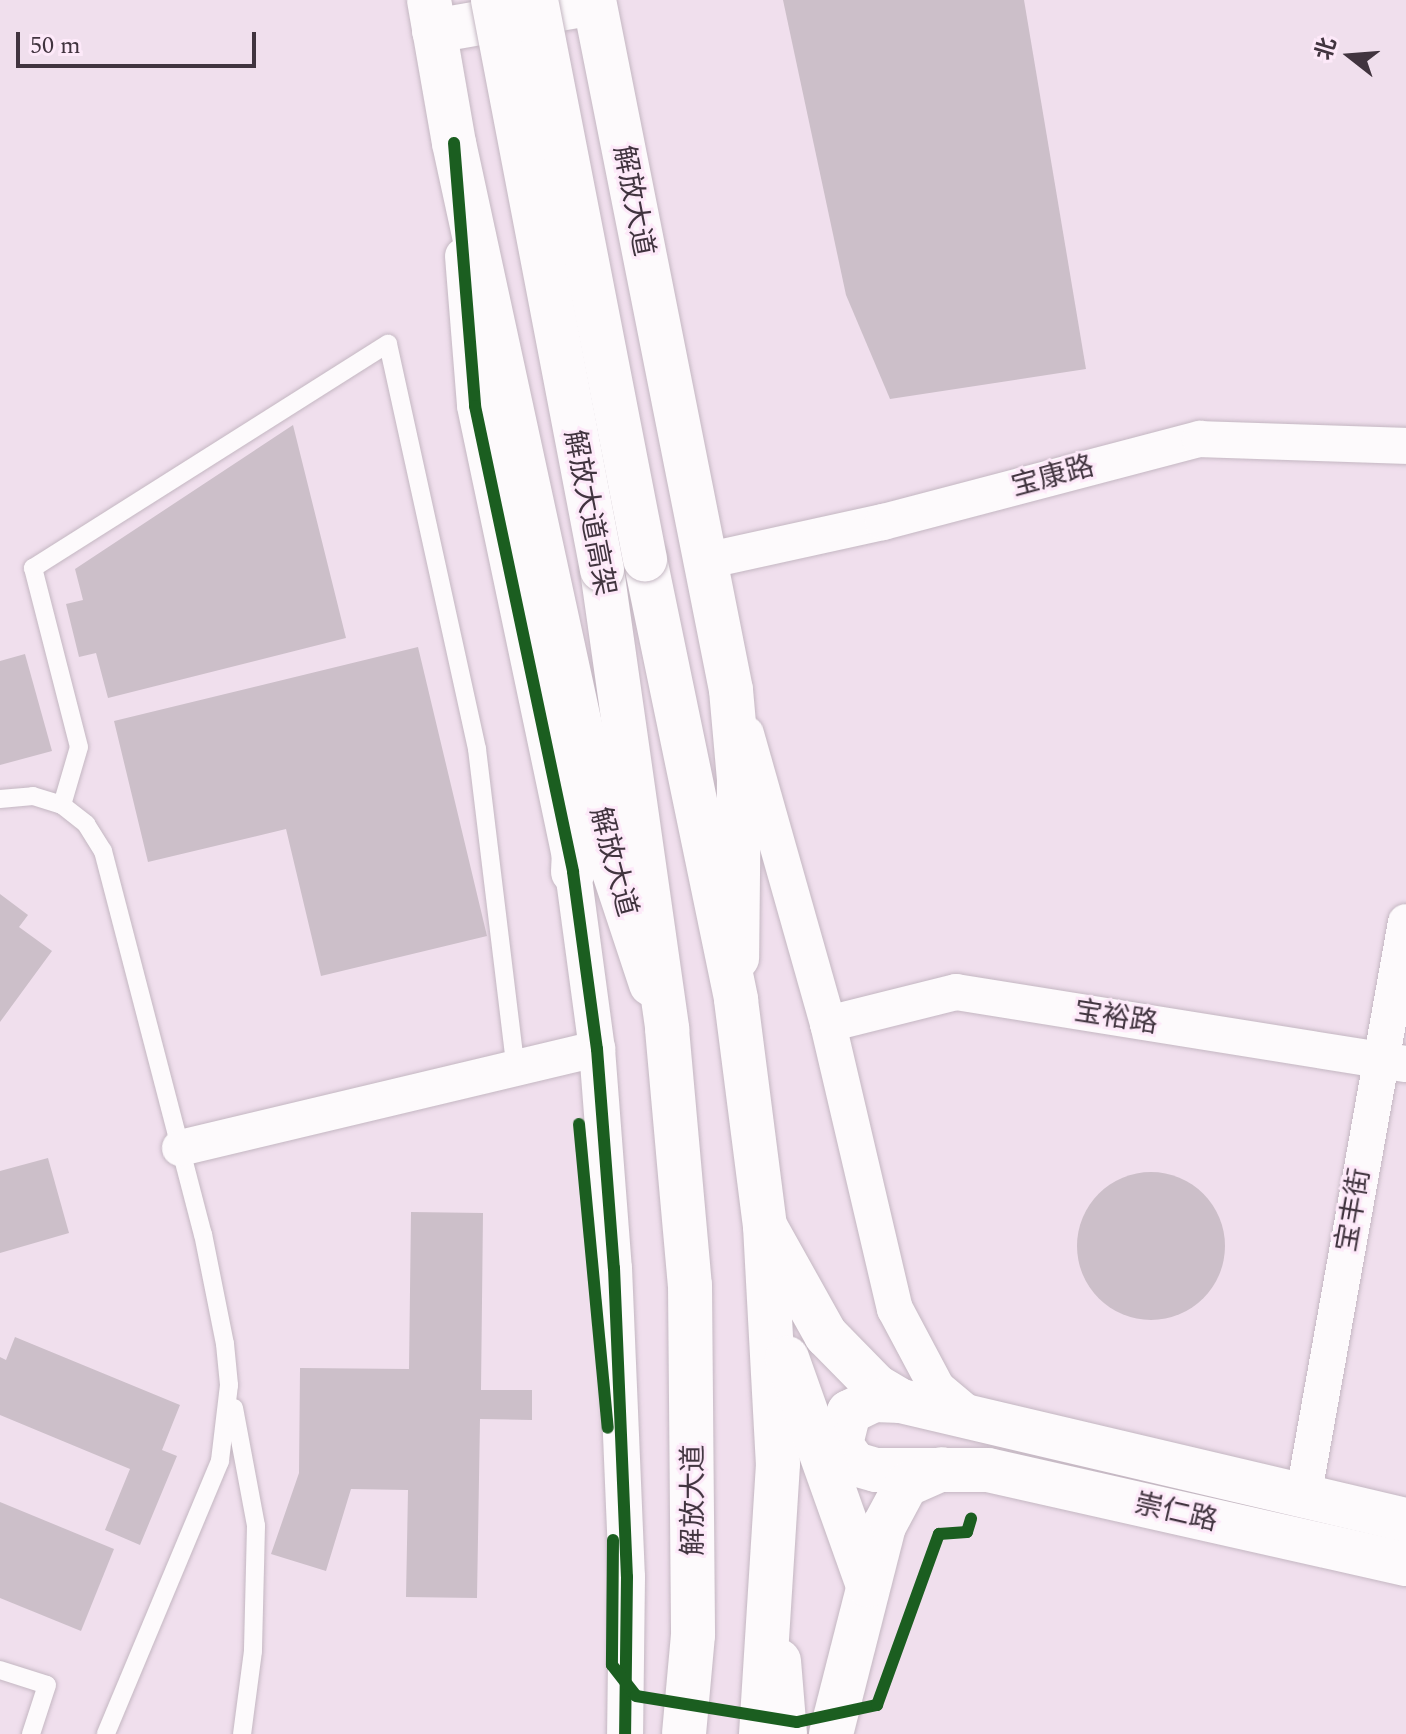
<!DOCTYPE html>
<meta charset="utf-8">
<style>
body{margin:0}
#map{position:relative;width:1406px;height:1734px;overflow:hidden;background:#f0dfed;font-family:Spectral,"Noto Sans SC",serif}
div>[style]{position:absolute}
.building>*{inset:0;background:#ccbfc9}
.round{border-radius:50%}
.roads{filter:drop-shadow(0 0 2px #c4b7c2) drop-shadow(0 0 2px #c4b7c2)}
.service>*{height:18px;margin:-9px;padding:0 9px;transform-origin:9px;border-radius:9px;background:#fdfafc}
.minor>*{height:36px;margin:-18px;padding:0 18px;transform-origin:18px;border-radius:18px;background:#fdfafc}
.secondary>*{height:44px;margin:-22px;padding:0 22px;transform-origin:22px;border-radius:22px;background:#fdfafc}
.primary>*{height:44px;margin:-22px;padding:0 22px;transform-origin:22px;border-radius:22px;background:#fdfafc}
.bridges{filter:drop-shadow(0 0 2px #c4b7c2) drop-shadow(0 0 2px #c4b7c2)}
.primary-bridge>*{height:44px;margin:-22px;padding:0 22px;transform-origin:22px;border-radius:22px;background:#fdfafc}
.cycleway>*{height:12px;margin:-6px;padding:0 6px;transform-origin:6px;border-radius:6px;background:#1b5e20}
span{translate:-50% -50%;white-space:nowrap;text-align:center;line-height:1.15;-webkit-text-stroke:6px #fde9f9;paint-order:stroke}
.street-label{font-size:28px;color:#41343f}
.north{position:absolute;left:1310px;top:16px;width:80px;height:80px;-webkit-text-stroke:6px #fde9f9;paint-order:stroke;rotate:287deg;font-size:22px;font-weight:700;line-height:32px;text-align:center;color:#41343f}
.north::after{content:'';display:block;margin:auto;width:28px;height:36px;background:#41343f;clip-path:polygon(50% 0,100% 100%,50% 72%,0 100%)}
.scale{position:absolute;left:16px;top:32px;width:240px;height:36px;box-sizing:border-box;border:4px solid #41343f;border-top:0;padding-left:10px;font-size:24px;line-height:28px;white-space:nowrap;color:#41343f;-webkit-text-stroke:6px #fde9f9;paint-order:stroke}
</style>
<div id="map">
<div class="building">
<i style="clip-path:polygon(783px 0,1024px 0,1086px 369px,890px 399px,846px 295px)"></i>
<i style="clip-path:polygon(293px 425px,346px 638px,108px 698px,96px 653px,79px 657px,66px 604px,83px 600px,75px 569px)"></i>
<i style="clip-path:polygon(418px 647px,487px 936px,321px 976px,286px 829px,148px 862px,114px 721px)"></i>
<i style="clip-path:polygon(25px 654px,52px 751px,0 765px,0 661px)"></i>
<i style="clip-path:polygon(0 894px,28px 915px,19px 927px,52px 951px,0 1022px)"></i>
<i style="clip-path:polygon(48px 1158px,69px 1233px,0 1253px,0 1171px)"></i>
<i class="round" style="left:1077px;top:1172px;width:148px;height:148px"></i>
<i style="clip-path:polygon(411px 1212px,483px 1213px,481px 1390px,532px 1390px,532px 1420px,480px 1419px,477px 1598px,406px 1597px,408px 1490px,351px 1489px,326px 1571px,271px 1554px,299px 1473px,300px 1368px,409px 1369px)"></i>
<i style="clip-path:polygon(15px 1337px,180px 1405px,162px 1450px,177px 1456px,140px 1545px,105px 1530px,130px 1469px,0 1415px,0 1357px,6px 1360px)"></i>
<i style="clip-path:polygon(0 1502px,114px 1549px,81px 1631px,0 1598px)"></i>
</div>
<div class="roads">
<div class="service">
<i style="left:0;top:799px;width:33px;rotate:-5deg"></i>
<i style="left:33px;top:796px;width:30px;rotate:17deg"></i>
<i style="left:62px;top:805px;width:31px;rotate:38deg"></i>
<i style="left:86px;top:824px;width:32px;rotate:58deg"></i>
<i style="left:103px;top:851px;width:396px;rotate:75.4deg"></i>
<i style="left:203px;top:1234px;width:112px;rotate:78.7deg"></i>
<i style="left:225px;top:1344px;width:41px;rotate:84.4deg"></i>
<i style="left:229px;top:1385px;width:77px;rotate:96.8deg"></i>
<i style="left:220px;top:1461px;width:296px;rotate:112.7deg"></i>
<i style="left:62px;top:805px;width:60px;rotate:-73.7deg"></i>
<i style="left:79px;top:747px;width:185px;rotate:-104.4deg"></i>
<i style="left:33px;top:568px;width:420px;rotate:-32.3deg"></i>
<i style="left:388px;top:344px;width:415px;rotate:77.6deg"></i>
<i style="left:477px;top:749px;width:322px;rotate:83.1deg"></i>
<i style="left:234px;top:1408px;width:120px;rotate:79.4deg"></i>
<i style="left:256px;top:1526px;width:125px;rotate:91.4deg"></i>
<i style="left:253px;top:1651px;width:84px;rotate:97.5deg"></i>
<i style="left:0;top:1670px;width:49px;rotate:17.7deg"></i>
<i style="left:47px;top:1685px;width:52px;rotate:108.1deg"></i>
</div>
<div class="minor">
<i style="left:463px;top:256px;width:150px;rotate:85.4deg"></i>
<i style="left:475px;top:406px;width:476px;rotate:78.1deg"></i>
<i style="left:573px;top:872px;width:179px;rotate:82.3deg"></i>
<i style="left:597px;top:1049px;width:220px;rotate:85.6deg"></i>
<i style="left:614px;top:1268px;width:309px;rotate:87.6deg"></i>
<i style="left:627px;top:1577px;width:157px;rotate:90.7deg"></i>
<i style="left:705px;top:561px;width:182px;rotate:-12.4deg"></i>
<i style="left:883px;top:522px;width:328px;rotate:-14.7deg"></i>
<i style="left:1200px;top:439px;width:206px;rotate:1.9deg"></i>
<i style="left:746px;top:734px;width:301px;rotate:74.2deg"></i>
<i style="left:828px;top:1024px;width:293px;rotate:76.8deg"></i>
<i style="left:895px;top:1309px;width:89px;rotate:62deg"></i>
<i style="left:937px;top:1388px;width:48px;rotate:40deg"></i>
<i style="left:828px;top:1024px;width:132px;rotate:-14deg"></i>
<i style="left:956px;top:992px;width:456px;rotate:9.1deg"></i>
<i style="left:180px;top:1148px;width:429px;rotate:-13.4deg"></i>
<i style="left:1303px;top:1498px;width:585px;rotate:-79.86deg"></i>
</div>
<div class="secondary">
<i style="left:429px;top:0;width:145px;rotate:80.1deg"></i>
<i style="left:454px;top:143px;width:727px;rotate:77.78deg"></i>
<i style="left:608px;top:854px;width:137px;rotate:71.7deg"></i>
<i style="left:594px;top:0;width:703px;rotate:78.77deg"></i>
<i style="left:731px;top:690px;width:89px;rotate:84.9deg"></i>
<i style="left:739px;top:779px;width:179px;rotate:90.6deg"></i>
<i style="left:573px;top:872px;width:89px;rotate:-87.4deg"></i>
<i style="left:765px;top:1226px;width:125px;rotate:60.8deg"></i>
<i style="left:826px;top:1335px;width:71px;rotate:45.6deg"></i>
<i style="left:876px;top:1386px;width:29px;rotate:31deg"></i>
<i style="left:901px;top:1401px;width:519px;rotate:13.26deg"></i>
<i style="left:901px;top:1401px;width:27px;rotate:-178deg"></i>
<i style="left:874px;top:1400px;width:28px;rotate:154deg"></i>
<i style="left:849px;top:1412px;width:34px;rotate:104deg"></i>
<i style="left:841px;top:1445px;width:24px;rotate:54deg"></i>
<i style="left:855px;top:1464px;width:22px;rotate:16deg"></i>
<i style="left:876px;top:1470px;width:112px"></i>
<i style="left:988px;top:1470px;width:428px;rotate:12.7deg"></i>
<i style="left:779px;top:1661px;width:73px;rotate:85.3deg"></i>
<i style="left:831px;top:1734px;width:215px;rotate:-75.7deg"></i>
<i style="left:884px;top:1526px;width:47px;rotate:-61.8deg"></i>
<i style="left:906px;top:1485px;width:39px;rotate:-24deg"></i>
</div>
<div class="primary">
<i style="left:434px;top:31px;width:162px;rotate:-9.9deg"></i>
<i style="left:645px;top:559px;width:450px;rotate:78.3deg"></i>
<i style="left:736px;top:1000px;width:228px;rotate:82.7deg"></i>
<i style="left:765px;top:1226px;width:238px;rotate:86.9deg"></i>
<i style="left:778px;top:1464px;width:271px;rotate:93.6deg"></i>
<i style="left:602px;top:570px;width:464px;rotate:81.9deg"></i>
<i style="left:667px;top:1029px;width:257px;rotate:84.9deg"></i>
<i style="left:690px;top:1285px;width:350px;rotate:89.5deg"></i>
<i style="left:693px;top:1635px;width:99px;rotate:95.2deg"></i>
<i style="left:787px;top:1358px;width:241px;rotate:70.4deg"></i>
</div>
</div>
<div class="bridges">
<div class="primary-bridge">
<i style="left:493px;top:0;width:580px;rotate:79.17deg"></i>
<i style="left:536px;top:0;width:570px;rotate:78.97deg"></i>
</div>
</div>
<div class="cycleway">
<i style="left:454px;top:143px;width:264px;rotate:85.4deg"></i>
<i style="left:475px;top:406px;width:476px;rotate:78.1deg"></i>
<i style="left:573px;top:872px;width:179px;rotate:82.3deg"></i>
<i style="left:597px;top:1049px;width:220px;rotate:85.6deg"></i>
<i style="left:614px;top:1268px;width:309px;rotate:87.6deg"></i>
<i style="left:627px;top:1577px;width:157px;rotate:90.7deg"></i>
<i style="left:579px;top:1124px;width:305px;rotate:84.6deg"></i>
<i style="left:613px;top:1540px;width:125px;rotate:90.5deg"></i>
<i style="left:612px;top:1665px;width:39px;rotate:52deg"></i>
<i style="left:636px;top:1696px;width:163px;rotate:9.2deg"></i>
<i style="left:797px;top:1722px;width:82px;rotate:-12deg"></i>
<i style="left:877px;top:1705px;width:182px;rotate:-70.1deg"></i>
<i style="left:939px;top:1534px;width:28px;rotate:-4deg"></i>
<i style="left:967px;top:1532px;width:14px;rotate:-73deg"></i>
</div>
<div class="street-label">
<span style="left:633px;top:201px;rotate:79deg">解放大道</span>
<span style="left:1053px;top:477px;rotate:-15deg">宝康路</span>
<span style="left:589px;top:513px;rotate:79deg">解放大道高架</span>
<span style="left:613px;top:862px;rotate:75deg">解放大道</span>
<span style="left:1116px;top:1018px;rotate:9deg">宝裕路</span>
<span style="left:1354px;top:1210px;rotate:-80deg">宝丰街</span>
<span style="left:694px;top:1500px;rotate:-90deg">解放大道</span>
<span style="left:1176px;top:1513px;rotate:13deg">崇仁路</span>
</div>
<div class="north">北</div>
<div class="scale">50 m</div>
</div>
